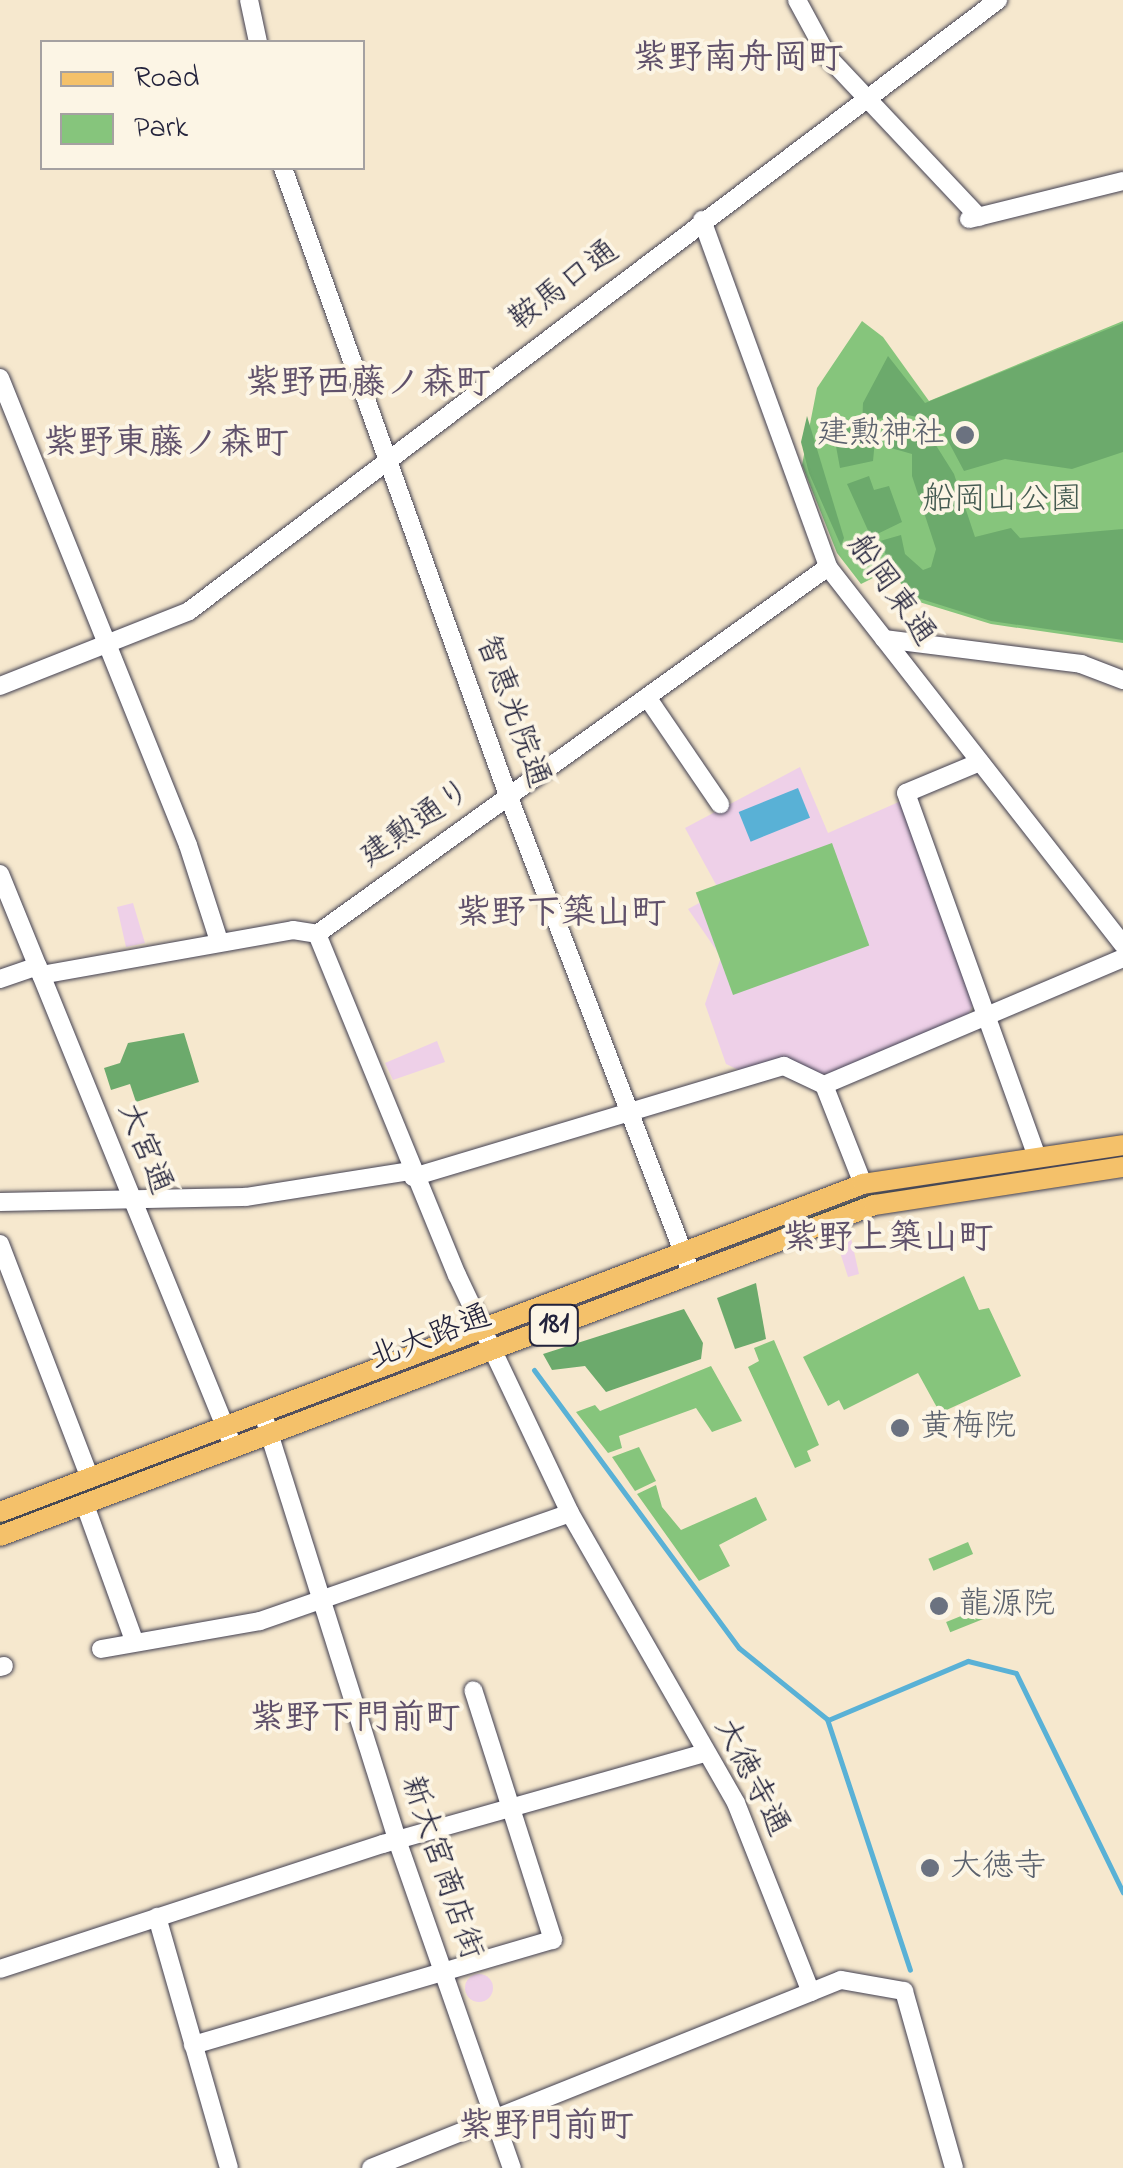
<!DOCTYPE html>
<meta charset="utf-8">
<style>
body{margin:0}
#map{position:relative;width:1123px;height:2168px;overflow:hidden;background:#f6e8ce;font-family:"Indie Flower","Klee One",sans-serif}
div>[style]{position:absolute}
.built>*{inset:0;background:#eed0e8}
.round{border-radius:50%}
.green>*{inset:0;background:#86c57c;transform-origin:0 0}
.forest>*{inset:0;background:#6caa6c}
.water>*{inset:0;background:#59b1d6;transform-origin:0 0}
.stream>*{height:5px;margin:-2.5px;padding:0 2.5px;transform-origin:2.5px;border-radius:2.5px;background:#59b1d6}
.roads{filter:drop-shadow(0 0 2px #424051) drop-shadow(0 0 2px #424051)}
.minor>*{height:18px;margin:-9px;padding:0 9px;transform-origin:9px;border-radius:9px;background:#fff}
.major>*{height:20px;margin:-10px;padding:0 10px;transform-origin:10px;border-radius:10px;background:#f4c16a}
.dots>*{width:28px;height:28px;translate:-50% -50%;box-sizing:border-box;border:5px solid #fcf5e5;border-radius:50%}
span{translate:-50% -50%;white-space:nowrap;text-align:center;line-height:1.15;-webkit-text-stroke:8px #fcf5e5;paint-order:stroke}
.shield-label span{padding:2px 8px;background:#fcf5e5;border:2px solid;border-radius:8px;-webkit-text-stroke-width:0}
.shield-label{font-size:30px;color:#22223b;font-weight:700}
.street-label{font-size:32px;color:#22223b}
.worship-label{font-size:32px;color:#5b616d}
.right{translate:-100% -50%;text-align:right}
.left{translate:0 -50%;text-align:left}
.park-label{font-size:32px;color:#455b52}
.neighbourhood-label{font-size:35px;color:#60516b;font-weight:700}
.legend{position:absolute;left:40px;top:40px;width:325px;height:130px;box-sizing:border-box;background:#fcf5e5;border:2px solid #a5a1a1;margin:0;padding:12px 18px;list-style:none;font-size:30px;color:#22223b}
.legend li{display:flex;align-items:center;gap:20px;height:50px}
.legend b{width:50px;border:2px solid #a5a1a1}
</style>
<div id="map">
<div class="built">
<i style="clip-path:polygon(800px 767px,828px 833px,901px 801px,974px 1003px,965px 1020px,831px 1074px,743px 1072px,726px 1064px,705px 1004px,721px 957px,688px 909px,720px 892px,685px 828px)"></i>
<i style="clip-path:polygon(133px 903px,145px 943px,126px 947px,117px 907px)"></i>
<i style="clip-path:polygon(437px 1041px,445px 1062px,393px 1080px,385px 1063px)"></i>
<i style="clip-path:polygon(851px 1238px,859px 1274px,848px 1277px,837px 1243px)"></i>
<i class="round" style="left:465px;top:1974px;width:28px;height:28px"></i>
</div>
<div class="green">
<i style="clip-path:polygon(862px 321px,883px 337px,929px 401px,1123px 321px,1123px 643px,991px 624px,916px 601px,889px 570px,861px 584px,837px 553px,802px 465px,817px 388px)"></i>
<i style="left:832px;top:843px;width:109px;height:145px;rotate:70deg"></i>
<i style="clip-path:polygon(1081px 1161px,871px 1197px,710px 1254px,870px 1194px)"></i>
<i style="clip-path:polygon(964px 1276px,979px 1310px,989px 1308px,1021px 1376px,940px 1413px,918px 1373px,844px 1410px,839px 1400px,828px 1406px,803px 1357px)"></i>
<i style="clip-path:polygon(774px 1340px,819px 1445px,807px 1451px,811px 1461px,795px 1468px,748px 1367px,759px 1361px,754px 1348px)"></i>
<i style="clip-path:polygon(711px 1366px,742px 1421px,712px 1432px,696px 1408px,619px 1436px,622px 1448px,608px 1453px,576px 1412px,595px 1405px,600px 1411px)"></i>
<i style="clip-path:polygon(639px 1447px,656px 1481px,635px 1491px,612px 1457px)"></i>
<i style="clip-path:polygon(191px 1452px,191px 1453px,0 1526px,0 1522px)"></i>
<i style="clip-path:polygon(656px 1485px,662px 1507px,681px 1530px,756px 1497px,767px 1520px,719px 1545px,730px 1566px,699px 1581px,637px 1494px)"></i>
<i style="left:968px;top:1542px;width:13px;height:43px;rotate:67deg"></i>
<i style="left:986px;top:1606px;width:11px;height:43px;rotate:68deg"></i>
</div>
<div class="forest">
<i style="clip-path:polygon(1123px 323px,1123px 452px,1072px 469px,1005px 459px,964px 471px,938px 422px,908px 415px,877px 419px,873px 461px,840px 468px,833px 430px,862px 427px,863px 403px,888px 356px,925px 403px)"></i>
<i style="clip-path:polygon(807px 416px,844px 538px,841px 546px,809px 473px,801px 442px)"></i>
<i style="clip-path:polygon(904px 425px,927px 431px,954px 474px,975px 537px,1011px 528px,1020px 538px,1123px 529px,1123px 640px,991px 621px,918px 598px,896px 578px,880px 541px,901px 535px,905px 554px,923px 570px,931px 567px,936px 549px,912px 476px,912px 454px,884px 446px,885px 436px)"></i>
<i style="clip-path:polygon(869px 476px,874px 490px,889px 486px,902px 522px,871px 537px,847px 484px)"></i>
<i style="clip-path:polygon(184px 1033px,199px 1082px,136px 1102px,130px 1084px,111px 1090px,104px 1068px,120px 1063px,128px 1043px)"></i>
<i style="clip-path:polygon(756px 1283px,766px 1339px,735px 1349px,717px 1298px)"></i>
<i style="clip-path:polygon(684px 1309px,703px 1343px,701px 1359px,606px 1392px,585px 1366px,552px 1370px,543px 1354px)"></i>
</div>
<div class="water">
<i style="left:798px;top:788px;width:32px;height:64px;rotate:68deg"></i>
</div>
<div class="stream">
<i style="left:534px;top:1370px;width:345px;rotate:53.6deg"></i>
<i style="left:739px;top:1648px;width:113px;rotate:38.9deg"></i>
<i style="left:827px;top:1719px;width:264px;rotate:71.7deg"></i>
<i style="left:828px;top:1720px;width:152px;rotate:-22.9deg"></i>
<i style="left:968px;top:1661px;width:49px;rotate:14deg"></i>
<i style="left:1016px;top:1673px;width:244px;rotate:64deg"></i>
</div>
<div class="roads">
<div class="minor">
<i style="left:249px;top:0;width:43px;rotate:77.9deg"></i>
<i style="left:797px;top:0;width:65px;rotate:61.5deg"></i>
<i style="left:828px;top:57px;width:220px;rotate:46.7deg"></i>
<i style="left:283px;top:168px;width:658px;rotate:70.27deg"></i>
<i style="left:505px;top:787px;width:512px;rotate:69.05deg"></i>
<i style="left:969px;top:219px;width:159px;rotate:-13.9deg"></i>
<i style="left:702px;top:220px;width:369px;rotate:70deg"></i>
<i style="left:828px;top:567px;width:479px;rotate:52deg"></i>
<i style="left:0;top:378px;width:503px;rotate:68.07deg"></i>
<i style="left:188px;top:845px;width:101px;rotate:72.1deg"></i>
<i style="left:884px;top:639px;width:199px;rotate:7.2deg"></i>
<i style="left:1081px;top:664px;width:45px;rotate:20.9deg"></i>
<i style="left:0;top:686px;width:203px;rotate:-21.6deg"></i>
<i style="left:189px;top:611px;width:1014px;rotate:-37.06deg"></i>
<i style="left:647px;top:697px;width:130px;rotate:55.7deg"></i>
<i style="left:980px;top:762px;width:80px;rotate:157.3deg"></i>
<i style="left:906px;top:793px;width:385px;rotate:70.2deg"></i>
<i style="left:0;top:874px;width:618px;rotate:67.84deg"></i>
<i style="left:317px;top:934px;width:369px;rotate:67.7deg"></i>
<i style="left:457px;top:1275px;width:263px;rotate:64.6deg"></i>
<i style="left:570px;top:1513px;width:334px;rotate:60.2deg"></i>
<i style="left:736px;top:1803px;width:203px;rotate:68.4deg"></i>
<i style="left:811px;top:1992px;width:32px;rotate:-22deg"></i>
<i style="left:841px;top:1980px;width:64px;rotate:9.9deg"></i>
<i style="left:904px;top:1991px;width:184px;rotate:74.2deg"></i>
<i style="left:317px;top:934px;width:629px;rotate:-35.69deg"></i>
<i style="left:41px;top:975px;width:256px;rotate:-10.1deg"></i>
<i style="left:293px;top:930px;width:24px;rotate:9deg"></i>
<i style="left:0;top:979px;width:40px;rotate:-18.9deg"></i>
<i style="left:824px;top:1085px;width:106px;rotate:68.5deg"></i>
<i style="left:413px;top:1177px;width:387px;rotate:-16.7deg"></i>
<i style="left:784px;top:1066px;width:44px;rotate:25.4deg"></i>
<i style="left:824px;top:1085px;width:325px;rotate:-23deg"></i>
<i style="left:0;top:1202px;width:246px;rotate:-1.2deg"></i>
<i style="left:246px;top:1197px;width:166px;rotate:-9deg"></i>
<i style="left:0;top:1244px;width:251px;rotate:69deg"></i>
<i style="left:263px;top:1414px;width:447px;rotate:72.5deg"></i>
<i style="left:397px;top:1840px;width:348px;rotate:70.7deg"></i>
<i style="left:85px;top:1505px;width:144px;rotate:70.1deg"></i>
<i style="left:101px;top:1649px;width:161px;rotate:-10deg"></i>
<i style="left:260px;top:1621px;width:328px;rotate:-19.2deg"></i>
<i style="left:0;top:1667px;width:4px;rotate:-14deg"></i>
<i style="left:157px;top:1917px;width:261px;rotate:74deg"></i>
<i style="left:0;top:1969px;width:403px;rotate:-18.1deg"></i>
<i style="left:383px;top:1844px;width:334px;rotate:-15.8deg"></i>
<i style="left:193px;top:2045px;width:375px;rotate:-16.3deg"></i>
<i style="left:553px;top:1940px;width:262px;rotate:-107.7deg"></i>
<i style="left:371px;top:2168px;width:474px;rotate:-21.8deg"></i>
</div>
<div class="major">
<i style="left:0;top:1512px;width:923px;rotate:-20.81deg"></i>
<i style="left:863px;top:1184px;width:263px;rotate:-8.5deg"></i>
<i style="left:0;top:1536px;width:935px;rotate:-20.74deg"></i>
<i style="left:874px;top:1205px;width:252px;rotate:-8.7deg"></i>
</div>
</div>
<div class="dots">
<i style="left:965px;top:435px;background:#6b7280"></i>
<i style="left:900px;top:1428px;background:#6b7280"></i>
<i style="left:939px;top:1606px;background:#6b7280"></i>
<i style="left:930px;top:1868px;background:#6b7280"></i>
</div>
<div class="shield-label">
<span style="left:554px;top:1325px">181</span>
</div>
<div class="street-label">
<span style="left:565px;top:287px;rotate:-37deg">鞍馬口通</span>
<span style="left:890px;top:591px;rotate:55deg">船岡東通</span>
<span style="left:511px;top:712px;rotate:70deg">智恵光院通</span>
<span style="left:417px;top:825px;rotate:-35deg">建勲通り</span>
<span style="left:143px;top:1149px;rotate:68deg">大宮通</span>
<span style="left:431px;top:1339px;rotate:-21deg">北大路通</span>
<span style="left:750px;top:1778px;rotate:63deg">大徳寺通</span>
<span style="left:440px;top:1868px;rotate:71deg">新大宮商店街</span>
</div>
<div class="worship-label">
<span class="right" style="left:945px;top:435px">建勲神社</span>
<span class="left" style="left:920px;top:1428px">黄梅院</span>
<span class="left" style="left:959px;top:1606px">龍源院</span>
<span class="left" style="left:950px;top:1868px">大徳寺</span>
</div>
<div class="park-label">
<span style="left:1002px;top:501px">船岡山公園</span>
</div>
<div class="neighbourhood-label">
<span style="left:738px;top:60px">紫野南舟岡町</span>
<span style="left:368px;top:385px">紫野西藤ノ森町</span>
<span style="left:166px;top:445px">紫野東藤ノ森町</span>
<span style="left:561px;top:915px">紫野下築山町</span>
<span style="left:888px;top:1240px">紫野上築山町</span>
<span style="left:355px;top:1720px">紫野下門前町</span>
<span style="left:546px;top:2128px">紫野門前町</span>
</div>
<ul class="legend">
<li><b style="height:12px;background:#f4c16a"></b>Road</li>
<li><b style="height:28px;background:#86c57c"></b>Park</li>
</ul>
</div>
